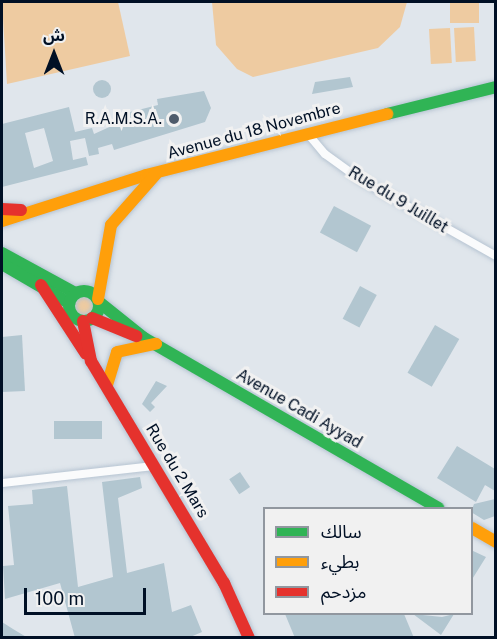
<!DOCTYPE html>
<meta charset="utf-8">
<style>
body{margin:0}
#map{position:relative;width:497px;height:639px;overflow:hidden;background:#e0e6ec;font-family:"Public Sans","Noto Sans Arabic",sans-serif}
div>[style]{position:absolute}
.green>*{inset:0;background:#eecba1;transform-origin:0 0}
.round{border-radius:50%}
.building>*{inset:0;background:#b2c6d0;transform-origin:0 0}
.roads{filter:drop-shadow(0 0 2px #b6c4d2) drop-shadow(0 0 2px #b6c4d2)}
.street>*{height:8px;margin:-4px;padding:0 4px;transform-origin:4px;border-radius:4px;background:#fafbfc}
.fast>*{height:12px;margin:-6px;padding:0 6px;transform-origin:6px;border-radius:6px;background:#30b455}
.fast>.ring{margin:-6px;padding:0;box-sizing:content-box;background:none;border:12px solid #30b455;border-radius:50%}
.slow>*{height:12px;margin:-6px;padding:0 6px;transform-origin:6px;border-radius:6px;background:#ff9f0a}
.jam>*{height:12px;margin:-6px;padding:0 6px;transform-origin:6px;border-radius:6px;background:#e5322d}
.dots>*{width:16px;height:16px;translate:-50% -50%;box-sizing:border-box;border:3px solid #f1f1f1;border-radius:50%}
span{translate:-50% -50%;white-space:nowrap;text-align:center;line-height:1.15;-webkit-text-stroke:6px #f1f1f1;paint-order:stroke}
.poi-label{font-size:16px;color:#001025}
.right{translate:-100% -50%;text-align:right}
.street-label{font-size:16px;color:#001025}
.frame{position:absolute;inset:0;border:3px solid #001025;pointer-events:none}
.legend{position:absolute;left:263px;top:507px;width:210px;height:108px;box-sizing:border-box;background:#f1f1f1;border:2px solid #91979f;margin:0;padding:8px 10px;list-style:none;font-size:18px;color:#001025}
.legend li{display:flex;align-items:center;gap:12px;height:30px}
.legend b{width:30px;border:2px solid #91979f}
.north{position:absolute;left:24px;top:24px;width:60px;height:60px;-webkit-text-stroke:4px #f1f1f1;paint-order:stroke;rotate:0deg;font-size:16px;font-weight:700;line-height:24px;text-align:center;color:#001025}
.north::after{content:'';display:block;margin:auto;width:21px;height:27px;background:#001025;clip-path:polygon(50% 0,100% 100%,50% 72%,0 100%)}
.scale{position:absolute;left:24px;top:588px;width:122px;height:27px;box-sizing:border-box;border:3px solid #001025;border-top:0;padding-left:8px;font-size:18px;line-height:21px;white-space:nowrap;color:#001025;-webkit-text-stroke:4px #f1f1f1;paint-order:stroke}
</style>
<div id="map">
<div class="green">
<i style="clip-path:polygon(2px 2px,118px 2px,130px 56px,7px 84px)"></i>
<i style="clip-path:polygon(212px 2px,407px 2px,400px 27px,378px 48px,253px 77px,237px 69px,216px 45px)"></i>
<i style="left:450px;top:2px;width:29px;height:21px"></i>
<i style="left:474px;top:27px;width:34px;height:20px;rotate:87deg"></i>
<i style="left:450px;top:28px;width:35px;height:21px;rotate:87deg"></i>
<i class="round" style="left:72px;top:292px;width:26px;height:26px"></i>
</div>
<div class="building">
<i style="clip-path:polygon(350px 77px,353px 87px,312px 94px,315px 82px)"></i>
<i class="round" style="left:93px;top:80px;width:18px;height:18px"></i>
<i style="clip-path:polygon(evenodd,204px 91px,211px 108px,205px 122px,114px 150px,112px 144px,98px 148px,99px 154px,89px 156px,85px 138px,70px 141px,73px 160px,86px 157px,88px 165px,2px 187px,2px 124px,69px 107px,75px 132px,92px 128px,94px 134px,127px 119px,126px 113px,158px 105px,157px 99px,204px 91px,44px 128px,53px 161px,34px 168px,25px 133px,44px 128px)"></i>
<i style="left:334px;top:206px;width:42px;height:30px;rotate:28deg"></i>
<i style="left:360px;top:286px;width:19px;height:37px;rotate:28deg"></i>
<i style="left:435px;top:325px;width:28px;height:55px;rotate:30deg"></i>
<i style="clip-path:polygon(22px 335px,25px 391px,2px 392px,2px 337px)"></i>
<i style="clip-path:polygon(156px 381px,167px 386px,151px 403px,155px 407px,150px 412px,142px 404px)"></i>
<i style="left:102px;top:421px;width:18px;height:48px;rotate:90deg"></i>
<i style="clip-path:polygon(457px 446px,495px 469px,495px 491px,485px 485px,476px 502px,437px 478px)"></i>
<i style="left:240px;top:472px;width:18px;height:13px;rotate:56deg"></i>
<i style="clip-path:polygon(140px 477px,142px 488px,118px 498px,127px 573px,164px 563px,172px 612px,191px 605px,202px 632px,188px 638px,75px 638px,60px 583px,5px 599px,3px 566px,14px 565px,8px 506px,33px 504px,32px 490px,67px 486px,78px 587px,113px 577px,102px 482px)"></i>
<i style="clip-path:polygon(495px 499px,495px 516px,484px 520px,471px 512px,474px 504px)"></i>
<i style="clip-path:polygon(471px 550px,486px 557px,471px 581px)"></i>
<i style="clip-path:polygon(285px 614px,404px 614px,414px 638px,295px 638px)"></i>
<i style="clip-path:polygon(413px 614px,442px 617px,454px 614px,441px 635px)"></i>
<i style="clip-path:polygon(2px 622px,13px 629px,28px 638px,2px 638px)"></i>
</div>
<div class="roads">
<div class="street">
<i style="left:308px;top:134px;width:26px;rotate:50deg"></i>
<i style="left:325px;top:154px;width:44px;rotate:35.8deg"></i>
<i style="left:361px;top:180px;width:155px;rotate:29.4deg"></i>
<i style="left:2px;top:483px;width:153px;rotate:-6.4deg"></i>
</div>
<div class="fast">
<i style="left:387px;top:114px;width:112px;rotate:-13.9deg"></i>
<i style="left:2px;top:253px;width:83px;rotate:28.7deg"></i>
<i style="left:2px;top:264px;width:78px;rotate:30.2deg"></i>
<i class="ring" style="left:69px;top:291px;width:18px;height:18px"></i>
<i style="left:99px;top:302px;width:58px;rotate:38.7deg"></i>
<i style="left:144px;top:338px;width:340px;rotate:30deg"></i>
</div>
<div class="slow">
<i style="left:2px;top:221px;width:151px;rotate:-17.7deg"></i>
<i style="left:146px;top:175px;width:249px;rotate:-14.2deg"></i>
<i style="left:98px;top:299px;width:75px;rotate:-80deg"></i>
<i style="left:111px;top:225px;width:68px;rotate:-48.6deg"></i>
<i style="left:107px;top:385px;width:34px;rotate:-73deg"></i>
<i style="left:117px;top:352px;width:40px;rotate:-12deg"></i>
<i style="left:472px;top:528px;width:28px;rotate:30deg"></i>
</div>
<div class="jam">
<i style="left:2px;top:209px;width:19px;rotate:3deg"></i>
<i style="left:41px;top:285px;width:82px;rotate:56.9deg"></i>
<i style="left:92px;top:318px;width:48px;rotate:22.2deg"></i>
<i style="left:83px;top:321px;width:41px;rotate:78.7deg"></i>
<i style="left:91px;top:361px;width:259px;rotate:59.1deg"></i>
<i style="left:224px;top:583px;width:60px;rotate:65.6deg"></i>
</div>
</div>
<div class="dots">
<i style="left:174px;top:119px;background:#4e5b6b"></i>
</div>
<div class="poi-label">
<span class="right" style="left:162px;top:119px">R.A.M.S.A.</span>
</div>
<div class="street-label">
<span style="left:254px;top:131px;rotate:-15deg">Avenue du 18 Novembre</span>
<span style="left:398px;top:200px;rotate:31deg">Rue du 9 Juillet</span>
<span style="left:299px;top:409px;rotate:30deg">Avenue Cadi Ayyad</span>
<span style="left:177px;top:471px;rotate:59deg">Rue du 2 Mars</span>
</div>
<div class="frame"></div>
<ul class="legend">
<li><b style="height:8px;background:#30b455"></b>سالك</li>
<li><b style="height:8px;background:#ff9f0a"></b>بطيء</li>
<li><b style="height:8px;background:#e5322d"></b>مزدحم</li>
</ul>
<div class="north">ش</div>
<div class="scale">100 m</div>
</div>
